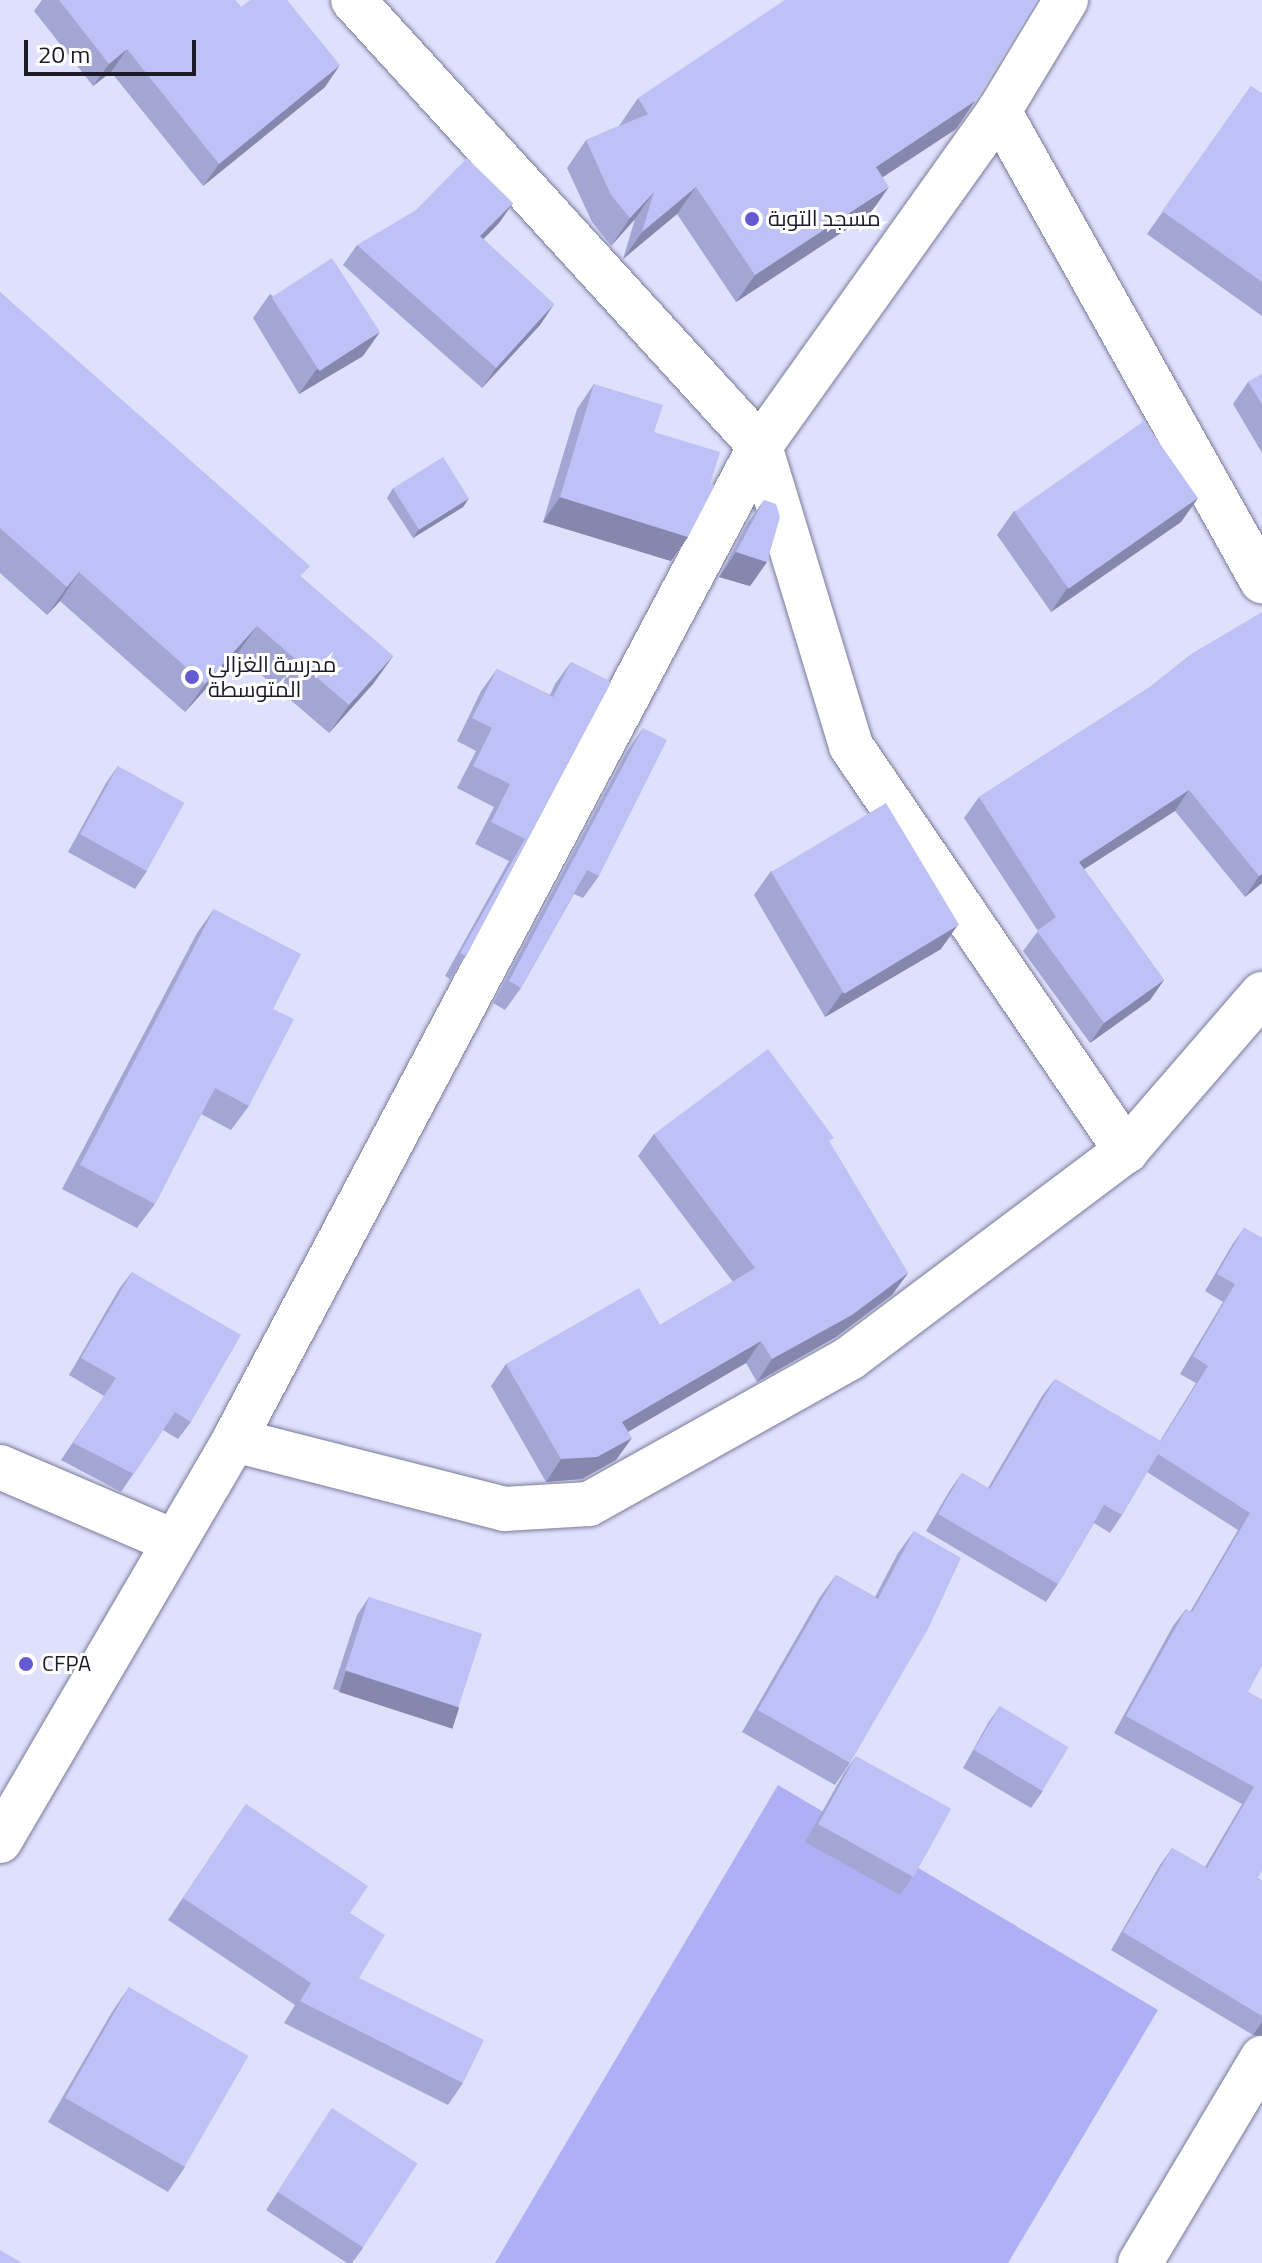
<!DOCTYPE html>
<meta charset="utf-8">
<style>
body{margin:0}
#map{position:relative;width:1262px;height:2263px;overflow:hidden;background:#dfe1fc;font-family:"Titillium Web",Cairo,sans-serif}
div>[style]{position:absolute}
.green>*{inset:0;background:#adb0f4}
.roads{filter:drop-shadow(0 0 2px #797b9a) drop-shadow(0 0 2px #797b9a)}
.street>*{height:44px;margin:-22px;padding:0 22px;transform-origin:22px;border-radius:22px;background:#fff}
.wall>*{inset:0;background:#a3a6d3}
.shaded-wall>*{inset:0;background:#8587ac;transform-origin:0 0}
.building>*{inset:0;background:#bec1f5;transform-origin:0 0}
.dots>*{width:22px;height:22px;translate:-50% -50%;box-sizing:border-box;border:4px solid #fff;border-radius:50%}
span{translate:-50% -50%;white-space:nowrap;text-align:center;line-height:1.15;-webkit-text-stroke:6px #fff;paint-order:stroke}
.poi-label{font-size:22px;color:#1b1b28}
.left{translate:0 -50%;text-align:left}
.scale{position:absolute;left:24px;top:40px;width:172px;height:36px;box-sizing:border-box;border:4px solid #1b1b28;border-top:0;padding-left:10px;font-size:24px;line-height:28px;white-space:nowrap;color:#1b1b28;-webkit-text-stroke:6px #fff;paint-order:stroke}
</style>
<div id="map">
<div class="green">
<i style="clip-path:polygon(778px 1785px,1158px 2010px,1008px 2263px,495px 2263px)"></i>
</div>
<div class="roads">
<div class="street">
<i style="left:353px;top:0;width:604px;rotate:47.62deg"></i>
<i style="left:760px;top:446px;width:313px;rotate:73.1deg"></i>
<i style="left:851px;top:746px;width:490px;rotate:55.8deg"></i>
<i style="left:999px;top:111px;width:539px;rotate:60.77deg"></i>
<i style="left:234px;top:1440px;width:279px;rotate:14.3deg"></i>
<i style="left:504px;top:1509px;width:85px;rotate:-3.4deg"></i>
<i style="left:589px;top:1504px;width:299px;rotate:-29.2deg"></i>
<i style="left:850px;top:1358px;width:345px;rotate:-36.9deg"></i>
<i style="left:1126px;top:1151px;width:208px;rotate:-49.1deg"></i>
<i style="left:0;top:1467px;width:188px;rotate:23.2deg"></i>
<i style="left:0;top:1841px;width:464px;rotate:-59.7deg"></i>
<i style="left:234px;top:1440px;width:1125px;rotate:-62.11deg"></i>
<i style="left:760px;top:446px;width:412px;rotate:-54.5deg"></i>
<i style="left:999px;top:111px;width:130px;rotate:-58.9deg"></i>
<i style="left:1140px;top:2263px;width:239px;rotate:-59.2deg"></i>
</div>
</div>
<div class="wall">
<i style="clip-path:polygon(42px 0,235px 0,241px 7px,325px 87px,203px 186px,111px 72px,93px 86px,34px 11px)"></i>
<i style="clip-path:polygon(1251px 86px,1262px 94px,1262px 316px,1147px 234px)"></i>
<i style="clip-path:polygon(638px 98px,975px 101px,956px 129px,883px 177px,870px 214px,736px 302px,677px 214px,623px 259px,635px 219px,611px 246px,592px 222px,567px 168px,586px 140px,619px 126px)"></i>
<i style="clip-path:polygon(513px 203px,499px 223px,483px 239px,554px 304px,540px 325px,482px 388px,343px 265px,357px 245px)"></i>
<i style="clip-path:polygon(0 292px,301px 577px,393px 656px,373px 684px,329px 733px,237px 654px,185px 712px,60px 601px,47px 615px,0 573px)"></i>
<i style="clip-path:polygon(270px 294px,363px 356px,299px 394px,253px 318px)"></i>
<i style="clip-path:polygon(1262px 374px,1262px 453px,1233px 404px,1248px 382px)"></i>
<i style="clip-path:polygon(594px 384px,654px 432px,688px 537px,671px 561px,543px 522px,577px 409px)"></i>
<i style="clip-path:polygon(393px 488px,469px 498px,463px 507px,413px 538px,387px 498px)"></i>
<i style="clip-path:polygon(1198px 498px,1181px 522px,1051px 612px,997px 535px,1014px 511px)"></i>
<i style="clip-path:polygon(764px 500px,767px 562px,750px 586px,719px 577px,747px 524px)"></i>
<i style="clip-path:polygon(1193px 653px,1262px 883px,1245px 897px,1175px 811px,1084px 869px,1164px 980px,1150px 1000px,1090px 1043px,1023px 951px,1038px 931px,964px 818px,979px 797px,1150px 687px)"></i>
<i style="clip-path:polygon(571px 662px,611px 682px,466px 956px,450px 979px,445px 976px,509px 861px,475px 844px,494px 807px,457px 788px,476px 751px,457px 741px,481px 691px,497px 669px,550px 695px,555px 684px)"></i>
<i style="clip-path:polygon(643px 728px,599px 876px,583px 898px,574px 894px,521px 988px,505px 1010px,493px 1003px,627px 751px)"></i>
<i style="clip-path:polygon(118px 766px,147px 871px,135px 889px,68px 852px,106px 783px)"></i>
<i style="clip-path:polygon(771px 871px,941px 949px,825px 1017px,754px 895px)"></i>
<i style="clip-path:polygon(214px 909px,273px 1009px,249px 1106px,231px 1130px,201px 1114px,155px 1204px,137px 1228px,62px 1189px,197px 933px)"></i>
<i style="clip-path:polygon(654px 1134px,830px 1143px,908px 1273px,892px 1295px,836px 1337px,757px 1382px,746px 1363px,628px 1432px,616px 1460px,582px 1479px,546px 1482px,491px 1386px,506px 1364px,660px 1325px,733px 1282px,638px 1156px)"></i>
<i style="clip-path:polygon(1244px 1228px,1262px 1238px,1248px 1692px,1262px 1700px,1258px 1878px,1262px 1881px,1262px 2036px,1253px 2035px,1111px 1950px,1160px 1865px,1172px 1848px,1205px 1867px,1242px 1804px,1114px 1733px,1173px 1626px,1186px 1609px,1190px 1612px,1238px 1530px,1147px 1472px,1122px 1515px,1110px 1533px,1094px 1523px,1058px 1584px,1046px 1602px,926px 1531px,950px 1490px,962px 1473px,988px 1488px,1042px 1396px,1055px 1379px,1160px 1441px,1196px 1383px,1180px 1374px,1223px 1302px,1205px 1291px,1232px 1245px)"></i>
<i style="clip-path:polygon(132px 1272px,191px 1422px,178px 1439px,163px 1430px,121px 1492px,61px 1460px,104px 1396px,69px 1375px,119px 1289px)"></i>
<i style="clip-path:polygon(914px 1531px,850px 1763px,835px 1785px,742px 1732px,820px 1597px,836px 1575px,875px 1597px,898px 1553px)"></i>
<i style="clip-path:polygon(369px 1597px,459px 1707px,447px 1725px,333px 1689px,357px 1615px)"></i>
<i style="clip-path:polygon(1000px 1706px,1043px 1791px,1031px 1808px,963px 1768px,988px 1723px)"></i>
<i style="clip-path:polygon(856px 1756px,912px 1878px,900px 1895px,805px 1842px,844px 1773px)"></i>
<i style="clip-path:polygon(246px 1804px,350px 1913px,359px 1978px,463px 2083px,448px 2105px,284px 2023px,295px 2005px,168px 1920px)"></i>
<i style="clip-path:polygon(129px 1987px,185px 2167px,168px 2192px,48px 2122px,112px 2012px)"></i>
<i style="clip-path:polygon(332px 2108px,363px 2248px,352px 2263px,347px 2263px,266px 2210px)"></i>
</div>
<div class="shaded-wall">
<i style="clip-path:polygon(127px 49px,111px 72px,93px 86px,109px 64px)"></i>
<i style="clip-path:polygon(340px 65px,325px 87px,203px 186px,219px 164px)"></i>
<i style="clip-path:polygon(975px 101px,956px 129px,857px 194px,876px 167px)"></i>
<i style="clip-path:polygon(696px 187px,677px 214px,623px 259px,642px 232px)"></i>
<i style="clip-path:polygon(889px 187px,870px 214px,736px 302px,755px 275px)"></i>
<i style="clip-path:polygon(654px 192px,635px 219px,611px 246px,630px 218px)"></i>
<i style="clip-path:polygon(513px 203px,499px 223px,466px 257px,480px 236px)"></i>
<i style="clip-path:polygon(554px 304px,540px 325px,482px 388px,496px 368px)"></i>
<i style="clip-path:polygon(380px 332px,363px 356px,299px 394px,316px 370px)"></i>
<i style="clip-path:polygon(560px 497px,688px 537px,671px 561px,543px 522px)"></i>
<i style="clip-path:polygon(469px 498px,463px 507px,413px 538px,419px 529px)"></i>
<i style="clip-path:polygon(1198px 498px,1181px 522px,1051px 612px,1068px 587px)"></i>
<i style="clip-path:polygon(736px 552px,767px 562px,750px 586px,719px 577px)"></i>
<i style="clip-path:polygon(79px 572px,60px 601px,47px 615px,67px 587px)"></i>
<i style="clip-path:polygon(257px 626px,237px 654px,185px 712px,205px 684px)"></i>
<i style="clip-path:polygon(393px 656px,373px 684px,329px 733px,349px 705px)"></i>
<i style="clip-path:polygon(1189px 790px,1175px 811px,1064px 882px,1079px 862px)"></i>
<i style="clip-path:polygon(1262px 874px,1262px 883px,1245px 897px,1259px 876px)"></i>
<i style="clip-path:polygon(958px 925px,941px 949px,825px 1017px,842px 993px)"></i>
<i style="clip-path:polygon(1164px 980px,1150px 1000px,1090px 1043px,1104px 1023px)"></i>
<i style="clip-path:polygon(908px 1273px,892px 1295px,836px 1337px,757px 1382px,772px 1359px)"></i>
<i style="clip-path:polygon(761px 1341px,746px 1363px,607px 1444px,622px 1422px)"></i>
<i style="clip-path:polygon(632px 1438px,616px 1460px,582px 1479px,546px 1482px,561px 1459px)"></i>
<i style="left:346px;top:1671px;width:119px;height:22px;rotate:18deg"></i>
<i style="clip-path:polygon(1262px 2022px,1262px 2036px,1253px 2035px)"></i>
</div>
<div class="building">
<i style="clip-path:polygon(59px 0,235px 0,241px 7px,250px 0,287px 0,340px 65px,219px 164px,127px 49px,109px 64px)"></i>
<i style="clip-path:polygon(785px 0,1038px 0,975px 101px,876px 167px,889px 187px,755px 275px,696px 187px,642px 232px,654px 192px,630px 218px,611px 195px,586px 140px,648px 114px,638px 98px)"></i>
<i style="clip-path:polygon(1251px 86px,1262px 94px,1262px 282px,1162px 211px)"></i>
<i style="clip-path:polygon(467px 158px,513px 203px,480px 236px,554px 304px,496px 368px,357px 245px,416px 210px)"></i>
<i style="left:332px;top:258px;width:88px;height:72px;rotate:57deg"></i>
<i style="clip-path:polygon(0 292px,310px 566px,300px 576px,393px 656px,349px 705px,257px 626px,205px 684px,79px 572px,67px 587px,0 528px)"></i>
<i style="clip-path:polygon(1262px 374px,1262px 404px,1248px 382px)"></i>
<i style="clip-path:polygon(594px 384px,663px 405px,654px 432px,720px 452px,710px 484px,715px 485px,688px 537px,560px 497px)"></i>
<i style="left:1144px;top:421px;width:94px;height:158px;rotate:55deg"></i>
<i style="left:443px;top:457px;width:49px;height:59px;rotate:58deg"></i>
<i style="clip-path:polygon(764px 500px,776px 504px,780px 517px,767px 562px,736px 552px)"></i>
<i style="clip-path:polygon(1262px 612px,1262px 874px,1259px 876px,1189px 790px,1079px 862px,1164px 980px,1104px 1023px,1037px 931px,1056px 917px,979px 797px,1150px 687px,1193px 653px)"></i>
<i style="clip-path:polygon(571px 662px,611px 682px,466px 956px,460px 953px,525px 839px,491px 822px,510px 784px,473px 766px,492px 728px,472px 718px,497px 669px,553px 697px)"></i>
<i style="clip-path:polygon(643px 728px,667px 740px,599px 876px,587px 870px,521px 988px,509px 981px)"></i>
<i style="left:118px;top:766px;width:76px;height:78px;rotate:29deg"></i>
<i style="left:886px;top:803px;width:142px;height:134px;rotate:59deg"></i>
<i style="clip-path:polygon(214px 909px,301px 954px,273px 1009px,294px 1019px,249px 1106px,215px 1088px,155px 1204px,80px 1165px)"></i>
<i style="clip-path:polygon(768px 1049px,834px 1138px,829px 1141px,908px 1273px,852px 1315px,772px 1359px,761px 1341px,622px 1422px,632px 1438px,597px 1457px,561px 1459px,506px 1364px,639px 1288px,660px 1325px,755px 1268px,654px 1134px)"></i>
<i style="clip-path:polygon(1244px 1228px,1262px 1238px,1262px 1666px,1248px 1692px,1262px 1700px,1262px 1871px,1258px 1878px,1262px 1881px,1262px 2016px,1123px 1932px,1172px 1848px,1207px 1868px,1254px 1787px,1126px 1716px,1186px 1609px,1192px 1612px,1250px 1513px,1158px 1454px,1122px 1515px,1104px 1505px,1058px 1584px,938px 1514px,962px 1473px,990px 1489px,1055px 1379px,1161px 1441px,1208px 1366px,1193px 1356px,1235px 1284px,1217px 1274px)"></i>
<i style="clip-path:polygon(132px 1272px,241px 1335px,191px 1422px,175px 1412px,134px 1474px,73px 1443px,116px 1378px,81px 1358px)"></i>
<i style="clip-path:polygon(914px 1531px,961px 1558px,928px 1629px,850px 1763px,758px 1710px,836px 1575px,878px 1599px)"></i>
<i style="left:369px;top:1597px;width:119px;height:77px;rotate:18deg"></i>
<i style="left:1000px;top:1706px;width:80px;height:51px;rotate:31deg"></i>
<i style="left:856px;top:1756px;width:109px;height:78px;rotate:29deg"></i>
<i style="clip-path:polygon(246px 1804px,368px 1886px,350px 1913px,385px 1935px,359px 1978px,484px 2040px,463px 2083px,300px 2001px,311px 1983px,183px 1898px)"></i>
<i style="left:129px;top:1987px;width:138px;height:128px;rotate:30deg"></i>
<i style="left:332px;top:2108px;width:102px;height:100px;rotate:33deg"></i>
<i style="clip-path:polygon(0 2250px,22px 2263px,0 2263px)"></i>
</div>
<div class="dots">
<i style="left:752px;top:219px;background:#645bd4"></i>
<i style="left:192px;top:677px;background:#645bd4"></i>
<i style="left:26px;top:1664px;background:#645bd4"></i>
</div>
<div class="poi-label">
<span class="left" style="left:768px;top:219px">مسجد التوبة</span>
<span class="left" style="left:208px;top:677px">مدرسة الغزالي<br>المتوسطة</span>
<span class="left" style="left:42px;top:1664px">CFPA</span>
</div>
<div class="scale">20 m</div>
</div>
